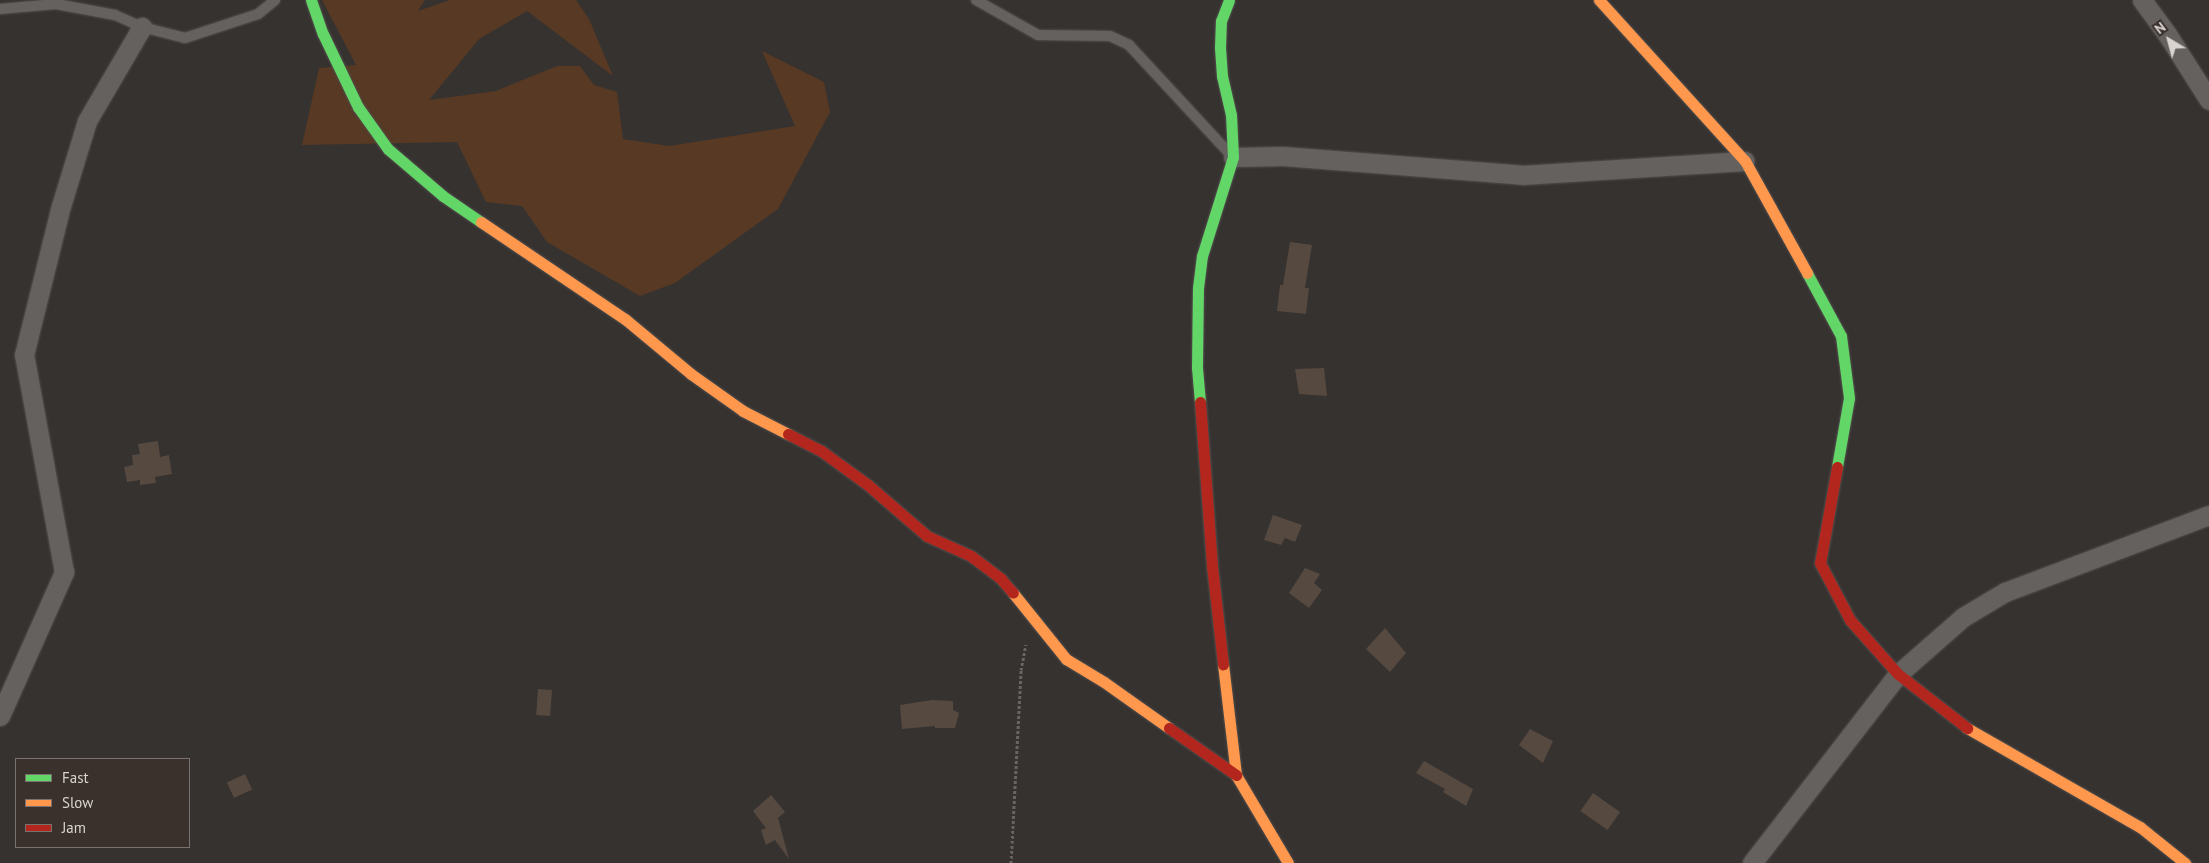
<!DOCTYPE html>
<style>
body{margin:0}
#map{position:relative;width:2209px;height:863px;overflow:hidden;background:#363230;font-family:"PT Sans",sans-serif}
div>[style]{position:absolute}
.green>*{inset:0;background:#573924}
.building>*{inset:0;background:#564940;transform-origin:0 0}
.path>*{height:3px;margin-top:-1.5px;transform-origin:0;background:repeating-linear-gradient(90deg,#686563 0 2.5px,transparent 0 5px)}
.roads{filter:drop-shadow(0 0 1px #524f4d) drop-shadow(0 0 1px #524f4d)}
.lane>*{height:10px;margin:-5px;padding:0 5px;transform-origin:5px;border-radius:5px;background:#64615f}
.street>*{height:19px;margin:-9.5px;padding:0 9.5px;transform-origin:9.5px;border-radius:9.5px;background:#64615f}
.fast>*{height:11px;margin:-5.5px;padding:0 5.5px;transform-origin:5.5px;border-radius:5.5px;background:#63d668}
.slow>*{height:11px;margin:-5.5px;padding:0 5.5px;transform-origin:5.5px;border-radius:5.5px;background:#ff974d}
.jam>*{height:11px;margin:-5.5px;padding:0 5.5px;transform-origin:5.5px;border-radius:5.5px;background:#b3261e}
span{translate:-50% -50%;white-space:nowrap;text-align:center;line-height:1.15;-webkit-text-stroke:5px #3a312c;paint-order:stroke}
.legend{position:absolute;left:15px;top:758px;width:175px;height:90px;box-sizing:border-box;background:#3a312c;border:1px solid #7a726e;margin:0;padding:6px 9px;list-style:none;font-size:15px;color:#d9d4d0}
.legend li{display:flex;align-items:center;gap:10px;height:25px}
.legend b{width:25px;border:1px solid #7a726e}
.north{position:absolute;left:2144px;top:15px;width:50px;height:50px;-webkit-text-stroke:4px #3a312c;paint-order:stroke;rotate:323deg;font-size:14px;font-weight:700;line-height:20px;text-align:center;color:#d9d4d0}
.north::after{content:'';display:block;margin:auto;width:18px;height:22px;background:#d9d4d0;clip-path:polygon(50% 0,100% 100%,50% 72%,0 100%)}
</style>
<div id="map">
<div class="green">
<i style="clip-path:polygon(322px 0,425px 0,418px 11px,450px 0,576px 0,589px 19px,613px 76px,527px 11px,479px 39px,429px 100px,496px 91px,557px 66px,580px 66px,594px 85px,617px 92px,623px 139px,669px 146px,795px 126px,762px 51px,824px 82px,830px 112px,778px 209px,675px 283px,640px 296px,547px 242px,522px 206px,486px 202px,457px 142px,302px 145px,319px 68px,356px 65px)"></i>
</div>
<div class="building">
<i style="clip-path:polygon(1290px 242px,1312px 245px,1305px 288px,1309px 288px,1306px 314px,1277px 311px,1280px 285px,1283px 285px)"></i>
<i style="clip-path:polygon(1324px 368px,1327px 396px,1299px 394px,1295px 369px)"></i>
<i style="clip-path:polygon(158px 441px,160px 457px,169px 455px,172px 474px,155px 477px,156px 483px,140px 485px,140px 480px,127px 482px,124px 467px,133px 465px,132px 455px,140px 454px,138px 444px)"></i>
<i style="clip-path:polygon(1273px 515px,1302px 525px,1295px 542px,1285px 538px,1281px 545px,1264px 540px)"></i>
<i style="clip-path:polygon(1305px 568px,1320px 574px,1314px 583px,1322px 590px,1309px 608px,1289px 593px)"></i>
<i style="clip-path:polygon(1385px 628px,1406px 653px,1390px 672px,1366px 649px)"></i>
<i style="left:538px;top:689px;width:14px;height:26px;rotate:4deg"></i>
<i style="clip-path:polygon(932px 700px,953px 701px,953px 710px,959px 713px,955px 728px,935px 728px,935px 726px,902px 729px,900px 705px)"></i>
<i style="clip-path:polygon(1530px 729px,1553px 741px,1543px 763px,1519px 745px)"></i>
<i style="clip-path:polygon(1424px 761px,1473px 789px,1466px 806px,1443px 792px,1445px 789px,1416px 773px)"></i>
<i style="left:245px;top:774px;width:17px;height:20px;rotate:65deg"></i>
<i style="left:1593px;top:793px;width:33px;height:22px;rotate:35deg"></i>
<i style="clip-path:polygon(771px 795px,785px 812px,778px 818px,789px 859px,775px 840px,766px 845px,761px 830px,766px 828px,753px 811px)"></i>
</div>
<div class="path">
<i style="left:1011px;top:863px;width:193px;rotate:-87deg"></i>
<i style="left:1021px;top:670px;width:26px;rotate:-79deg"></i>
</div>
<div class="roads">
<div class="lane">
<i style="left:976px;top:0;width:71px;rotate:29.4deg"></i>
<i style="left:1038px;top:35px;width:72px;rotate:0.8deg"></i>
<i style="left:1110px;top:36px;width:21px;rotate:25deg"></i>
<i style="left:1129px;top:45px;width:146px;rotate:47.2deg"></i>
<i style="left:0;top:9px;width:56px;rotate:-5.1deg"></i>
<i style="left:56px;top:4px;width:60px;rotate:10.6deg"></i>
<i style="left:115px;top:15px;width:30px;rotate:24deg"></i>
<i style="left:142px;top:27px;width:44px;rotate:14.3deg"></i>
<i style="left:185px;top:38px;width:77px;rotate:-18.2deg"></i>
<i style="left:258px;top:14px;width:22px;rotate:-39deg"></i>
</div>
<div class="street">
<i style="left:2142px;top:0;width:42px;rotate:53.7deg"></i>
<i style="left:2167px;top:34px;width:78px;rotate:57.5deg"></i>
<i style="left:1233px;top:157px;width:50px;rotate:-1.1deg"></i>
<i style="left:1283px;top:156px;width:240px;rotate:4.5deg"></i>
<i style="left:1522px;top:175px;width:223px;rotate:-3.6deg"></i>
<i style="left:0;top:716px;width:158px;rotate:-66deg"></i>
<i style="left:64px;top:572px;width:221px;rotate:-100.4deg"></i>
<i style="left:24px;top:355px;width:154px;rotate:-76.1deg"></i>
<i style="left:61px;top:206px;width:89px;rotate:-73deg"></i>
<i style="left:87px;top:121px;width:109px;rotate:-59.7deg"></i>
<i style="left:1752px;top:863px;width:239px;rotate:-52.3deg"></i>
<i style="left:1898px;top:674px;width:86px;rotate:-41.2deg"></i>
<i style="left:1963px;top:617px;width:49px;rotate:-30.8deg"></i>
<i style="left:2005px;top:592px;width:218px;rotate:-20.7deg"></i>
</div>
<div class="fast">
<i style="left:311px;top:0;width:36px;rotate:71deg"></i>
<i style="left:323px;top:34px;width:81px;rotate:64.4deg"></i>
<i style="left:358px;top:107px;width:52px;rotate:54.5deg"></i>
<i style="left:388px;top:149px;width:72px;rotate:40.5deg"></i>
<i style="left:443px;top:196px;width:46px;rotate:34.4deg"></i>
<i style="left:1807px;top:273px;width:72px;rotate:61.6deg"></i>
<i style="left:1841px;top:336px;width:63px;rotate:82.6deg"></i>
<i style="left:1849px;top:398px;width:70px;rotate:99.9deg"></i>
<i style="left:1200px;top:402px;width:35px;rotate:-95deg"></i>
<i style="left:1197px;top:367px;width:79px;rotate:-89.3deg"></i>
<i style="left:1198px;top:288px;width:32px;rotate:-83deg"></i>
<i style="left:1202px;top:256px;width:104px;rotate:-72.6deg"></i>
<i style="left:1233px;top:157px;width:42px;rotate:-92.7deg"></i>
<i style="left:1231px;top:115px;width:40px;rotate:-103deg"></i>
<i style="left:1222px;top:76px;width:28px;rotate:-94deg"></i>
<i style="left:1220px;top:48px;width:27px;rotate:-88deg"></i>
<i style="left:1221px;top:21px;width:22px;rotate:-69deg"></i>
</div>
<div class="slow">
<i style="left:1599px;top:0;width:217px;rotate:47.8deg"></i>
<i style="left:1745px;top:161px;width:128px;rotate:61deg"></i>
<i style="left:481px;top:222px;width:174px;rotate:34deg"></i>
<i style="left:625px;top:319px;width:86px;rotate:39.8deg"></i>
<i style="left:691px;top:374px;width:64px;rotate:35.4deg"></i>
<i style="left:743px;top:411px;width:51px;rotate:27.1deg"></i>
<i style="left:1013px;top:593px;width:85px;rotate:51.2deg"></i>
<i style="left:1066px;top:659px;width:44px;rotate:31.2deg"></i>
<i style="left:1104px;top:682px;width:80px;rotate:35.3deg"></i>
<i style="left:1223px;top:664px;width:112px;rotate:83.3deg"></i>
<i style="left:1236px;top:775px;width:102px;rotate:59.4deg"></i>
<i style="left:1967px;top:728px;width:199px;rotate:29.8deg"></i>
<i style="left:2140px;top:827px;width:58px;rotate:38.7deg"></i>
</div>
<div class="jam">
<i style="left:1200px;top:402px;width:164px;rotate:85.8deg"></i>
<i style="left:1212px;top:566px;width:99px;rotate:83.6deg"></i>
<i style="left:788px;top:434px;width:36px;rotate:27deg"></i>
<i style="left:820px;top:450px;width:59px;rotate:36.1deg"></i>
<i style="left:868px;top:485px;width:78px;rotate:40.8deg"></i>
<i style="left:927px;top:536px;width:48px;rotate:24.4deg"></i>
<i style="left:971px;top:556px;width:38px;rotate:37deg"></i>
<i style="left:1001px;top:579px;width:18px;rotate:49deg"></i>
<i style="left:1837px;top:467px;width:97px;rotate:100deg"></i>
<i style="left:1820px;top:563px;width:64px;rotate:62.2deg"></i>
<i style="left:1850px;top:620px;width:72px;rotate:48.4deg"></i>
<i style="left:1898px;top:674px;width:88px;rotate:38deg"></i>
<i style="left:1169px;top:728px;width:82px;rotate:35deg"></i>
</div>
</div>
<ul class="legend">
<li><b style="height:6px;background:#63d668"></b>Fast</li>
<li><b style="height:6px;background:#ff974d"></b>Slow</li>
<li><b style="height:6px;background:#b3261e"></b>Jam</li>
</ul>
<div class="north">N</div>
</div>
